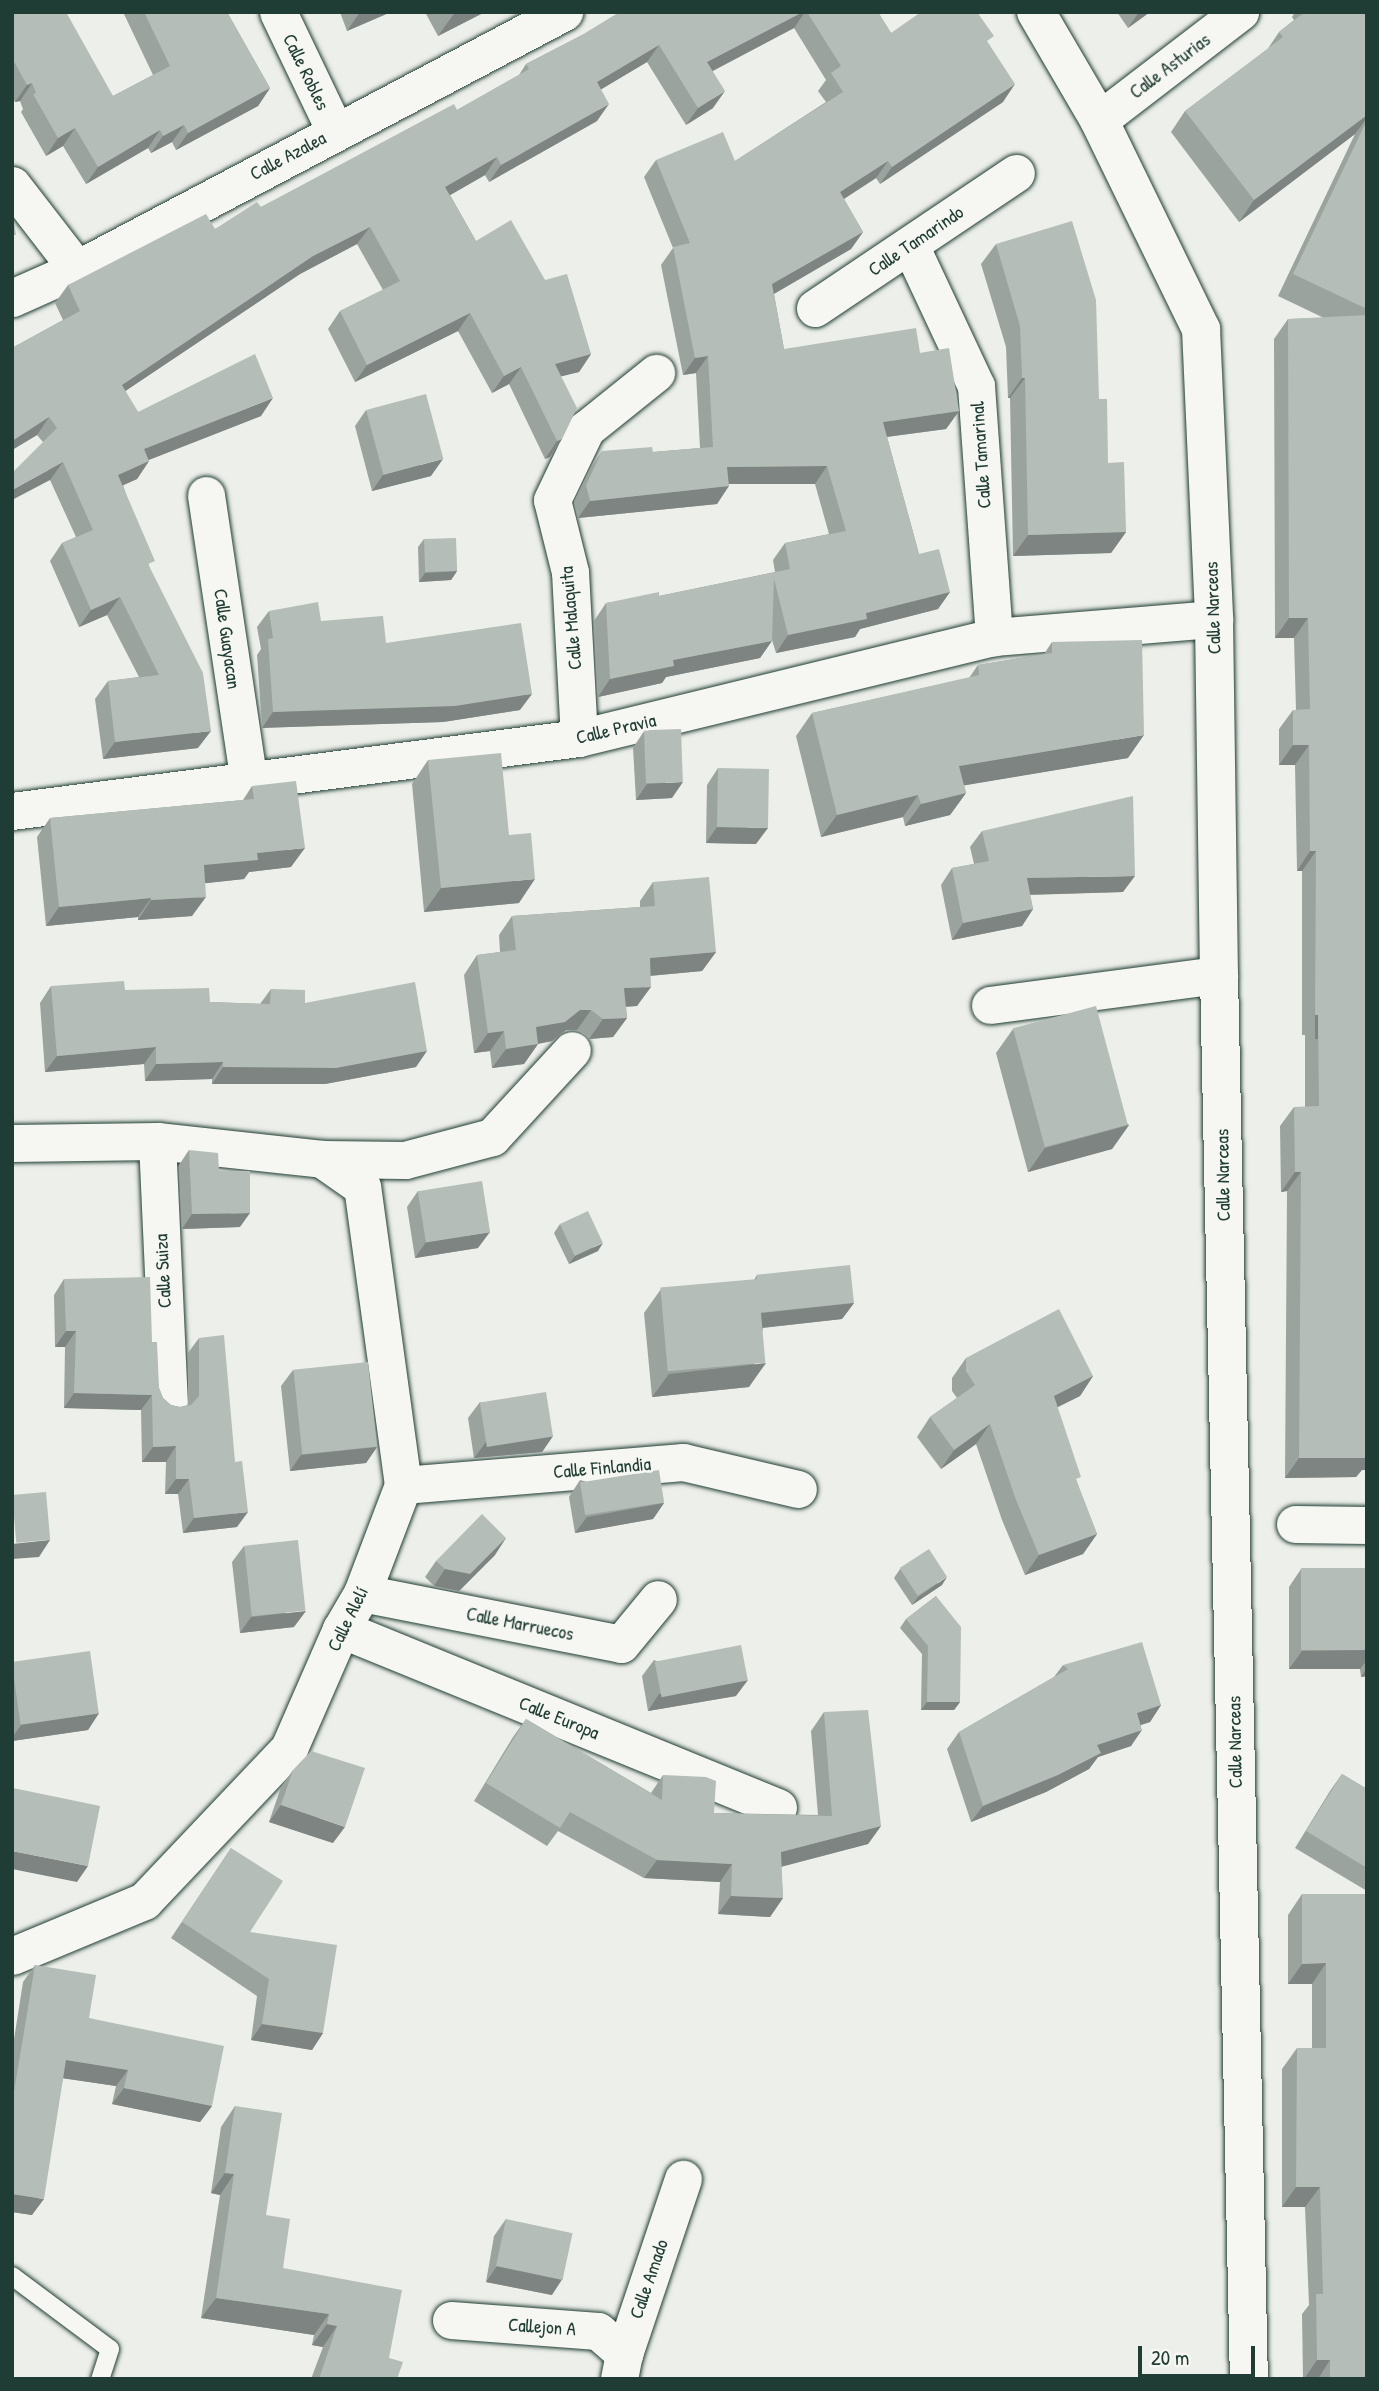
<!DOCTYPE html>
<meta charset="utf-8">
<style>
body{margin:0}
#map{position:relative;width:1379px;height:2391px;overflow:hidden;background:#edefea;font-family:"Patrick Hand",sans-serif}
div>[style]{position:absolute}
.roads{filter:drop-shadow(0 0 2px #1f3d34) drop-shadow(0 0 2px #1f3d34)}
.lane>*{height:18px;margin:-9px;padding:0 9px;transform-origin:9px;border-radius:9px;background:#f6f6f2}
.street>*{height:37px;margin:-18.5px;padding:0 18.5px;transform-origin:18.5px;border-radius:18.5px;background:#f6f6f2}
.secondary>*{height:38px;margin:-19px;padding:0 19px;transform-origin:19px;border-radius:19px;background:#f6f6f2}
.wall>*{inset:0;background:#9ba39e}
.shaded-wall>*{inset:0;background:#7e8481;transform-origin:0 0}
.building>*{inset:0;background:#b4bdb8;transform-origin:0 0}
span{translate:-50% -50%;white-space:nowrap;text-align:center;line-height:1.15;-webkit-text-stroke:5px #f6f6f2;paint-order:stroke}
.street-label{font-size:19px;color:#1f3d34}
.frame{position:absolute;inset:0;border:14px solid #1f3d34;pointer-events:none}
.scale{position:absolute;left:1138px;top:2346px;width:117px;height:32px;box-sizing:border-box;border:4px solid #1f3d34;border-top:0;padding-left:9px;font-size:21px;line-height:24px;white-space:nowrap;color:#1f3d34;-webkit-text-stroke:5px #f6f6f2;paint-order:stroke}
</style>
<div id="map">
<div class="roads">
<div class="lane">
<i style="left:12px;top:2276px;width:122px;rotate:36.7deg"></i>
<i style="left:110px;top:2349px;width:32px;rotate:108deg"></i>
</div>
<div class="street">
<i style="left:278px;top:12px;width:132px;rotate:64.4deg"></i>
<i style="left:1099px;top:120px;width:178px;rotate:-37.5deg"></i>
<i style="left:12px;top:185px;width:106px;rotate:52.3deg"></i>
<i style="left:910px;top:245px;width:156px;rotate:64.9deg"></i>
<i style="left:976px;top:386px;width:252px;rotate:85.9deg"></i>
<i style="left:12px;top:298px;width:71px;rotate:-24deg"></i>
<i style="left:77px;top:269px;width:551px;rotate:-27.82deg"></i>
<i style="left:815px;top:308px;width:242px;rotate:-33.9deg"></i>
<i style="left:206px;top:495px;width:290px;rotate:81.5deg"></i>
<i style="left:579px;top:738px;width:166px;rotate:-93.1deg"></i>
<i style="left:570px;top:572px;width:74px;rotate:-104deg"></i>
<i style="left:552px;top:500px;width:79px;rotate:-64.4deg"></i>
<i style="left:586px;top:429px;width:90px;rotate:-38.7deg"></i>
<i style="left:12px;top:811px;width:572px;rotate:-7.34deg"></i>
<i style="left:579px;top:738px;width:427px;rotate:-13.7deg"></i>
<i style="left:994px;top:637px;width:221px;rotate:-4.7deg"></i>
<i style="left:990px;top:1005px;width:231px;rotate:-7.5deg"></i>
<i style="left:157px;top:1141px;width:261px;rotate:87.4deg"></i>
<i style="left:12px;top:1143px;width:145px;rotate:-0.8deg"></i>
<i style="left:157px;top:1141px;width:166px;rotate:6.2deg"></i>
<i style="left:322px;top:1159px;width:83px;rotate:0.7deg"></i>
<i style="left:405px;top:1160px;width:90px;rotate:-14.8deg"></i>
<i style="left:492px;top:1137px;width:118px;rotate:-47.4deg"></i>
<i style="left:403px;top:1485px;width:281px;rotate:-4.7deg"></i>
<i style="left:683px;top:1462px;width:118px;rotate:13.2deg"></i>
<i style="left:1295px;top:1524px;width:72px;rotate:0.8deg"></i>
<i style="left:362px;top:1593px;width:264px;rotate:11.1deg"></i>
<i style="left:621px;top:1644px;width:58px;rotate:-50.6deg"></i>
<i style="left:341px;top:1629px;width:472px;rotate:22.2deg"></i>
<i style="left:12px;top:1956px;width:143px;rotate:-22.6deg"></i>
<i style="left:144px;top:1901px;width:211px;rotate:-46.5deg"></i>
<i style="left:289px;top:1748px;width:130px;rotate:-66.4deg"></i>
<i style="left:341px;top:1629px;width:42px;rotate:-59.7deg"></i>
<i style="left:362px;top:1593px;width:116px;rotate:-69.2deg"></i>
<i style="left:403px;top:1485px;width:301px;rotate:-97.8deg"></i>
<i style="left:362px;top:1187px;width:49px;rotate:-145deg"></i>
<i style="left:451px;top:2320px;width:147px;rotate:4.3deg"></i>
<i style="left:598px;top:2331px;width:35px;rotate:41deg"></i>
<i style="left:619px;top:2379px;width:25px;rotate:-79deg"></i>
<i style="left:624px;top:2354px;width:185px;rotate:-71.4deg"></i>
</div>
<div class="secondary">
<i style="left:1036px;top:12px;width:125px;rotate:59.7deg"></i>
<i style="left:1099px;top:120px;width:233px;rotate:64deg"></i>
<i style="left:1201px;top:329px;width:290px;rotate:87.4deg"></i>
<i style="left:1214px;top:619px;width:356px;rotate:89.2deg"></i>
<i style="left:1219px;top:975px;width:1404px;rotate:88.78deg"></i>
</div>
</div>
<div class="wall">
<i style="clip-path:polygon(12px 12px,113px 96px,153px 75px,123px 12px,227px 12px,270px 88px,258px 106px,176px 150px,172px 142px,151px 153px,148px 148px,86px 184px,63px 146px,46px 156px,21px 112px,23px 109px,20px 101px,15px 102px,12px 97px)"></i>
<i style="clip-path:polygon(340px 12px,391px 12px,347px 31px)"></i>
<i style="clip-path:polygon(425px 12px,485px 12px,438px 36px)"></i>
<i style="clip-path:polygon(620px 12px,878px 12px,891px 33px,989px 44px,1003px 102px,880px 184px,876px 178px,844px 199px,863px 232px,851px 249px,774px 294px,784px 349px,920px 353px,959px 411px,946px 429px,887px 437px,919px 554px,950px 592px,938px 609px,860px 629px,855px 637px,776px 653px,772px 640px,760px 658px,666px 677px,662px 683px,598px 697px,594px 621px,606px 603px,659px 596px,775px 572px,773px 560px,785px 543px,829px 534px,815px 484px,729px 484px,717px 504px,578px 518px,574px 502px,590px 469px,602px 451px,653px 452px,700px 448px,696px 373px,683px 375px,661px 265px,673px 248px,644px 177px,656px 160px,735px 161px,826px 102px,818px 91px,826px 80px,794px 28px,713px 71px,713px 108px,686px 125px,647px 62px,601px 89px,597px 121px,489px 182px,485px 175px,450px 195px,476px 241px,545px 280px,591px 354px,579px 372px,561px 376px,562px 439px,550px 457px,545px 459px,509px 384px,492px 393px,458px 331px,355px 382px,328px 329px,340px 311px,383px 290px,357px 244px,300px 274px,125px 391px,138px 412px,261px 416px,148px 460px,149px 461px,137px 479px,123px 485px,150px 569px,198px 748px,103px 759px,95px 699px,108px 681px,139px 677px,107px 615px,79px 627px,50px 561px,62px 543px,76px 537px,50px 480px,43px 442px,37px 435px,12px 450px,12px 348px,63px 320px,55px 303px,68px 285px,215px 229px,261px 207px,457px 110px,519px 75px,526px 64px,584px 34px)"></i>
<i style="clip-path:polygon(1117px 12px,1150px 12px,1128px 28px)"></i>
<i style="clip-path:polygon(1295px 12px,1367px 12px,1367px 1470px,1362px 1470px,1356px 1477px,1285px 1478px,1287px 1191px,1281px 1192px,1280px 1126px,1294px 1107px,1305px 1107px,1305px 1035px,1302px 1035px,1302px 871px,1297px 871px,1295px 765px,1279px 765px,1279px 729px,1293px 710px,1296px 710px,1294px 638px,1275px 638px,1274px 339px,1288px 319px,1324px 318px,1278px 296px,1355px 134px,1239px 222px,1171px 132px,1185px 111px,1267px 50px,1279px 32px,1294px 20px,1292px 17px)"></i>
<i style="clip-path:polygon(996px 244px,1099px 399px,1108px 463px,1126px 532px,1111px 553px,1013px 556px,1010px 398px,1008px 398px,1006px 347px,981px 264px)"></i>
<i style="clip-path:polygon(366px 410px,431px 476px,372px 491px,355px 426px)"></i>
<i style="clip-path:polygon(424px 539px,457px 571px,451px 580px,419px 582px,418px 547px)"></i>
<i style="clip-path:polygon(269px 611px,321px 621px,386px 643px,520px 710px,443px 722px,262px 728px,257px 655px,261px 649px,257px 627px)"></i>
<i style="clip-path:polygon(1052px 642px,1128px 758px,964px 785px,966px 793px,950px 815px,905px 826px,903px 817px,821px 837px,796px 736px,812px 713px,969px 678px,978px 665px,1044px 654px)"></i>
<i style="clip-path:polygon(644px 731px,672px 798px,636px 800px,633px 748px)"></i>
<i style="clip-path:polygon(428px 760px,509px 835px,519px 903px,424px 912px,412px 784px)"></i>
<i style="clip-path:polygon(718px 768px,756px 844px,706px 843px,707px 785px)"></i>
<i style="clip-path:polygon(252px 786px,291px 867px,249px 872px,244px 879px,205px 883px,192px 916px,138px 920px,138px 917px,46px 926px,37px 837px,50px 818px,243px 800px)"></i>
<i style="clip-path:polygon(982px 831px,1123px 892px,1030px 895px,1033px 909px,1022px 926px,952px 940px,941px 885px,952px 868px,974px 864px,970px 847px)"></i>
<i style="clip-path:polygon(653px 882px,716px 952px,702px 971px,650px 976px,637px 1006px,626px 1007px,627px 1018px,613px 1037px,589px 1039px,577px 1030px,566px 1030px,552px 1041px,538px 1044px,524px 1064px,492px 1068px,490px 1051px,474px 1053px,464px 975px,477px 955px,500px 952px,499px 935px,512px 916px,640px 907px,640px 901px)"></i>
<i style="clip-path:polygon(51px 986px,125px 990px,210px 1002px,260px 1004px,271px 989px,305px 1003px,416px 1067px,325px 1084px,212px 1084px,212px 1079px,145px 1081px,144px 1064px,45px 1072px,40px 1003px)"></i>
<i style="clip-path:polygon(1013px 1029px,1129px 1125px,1112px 1149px,1028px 1172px,996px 1053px)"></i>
<i style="clip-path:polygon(189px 1150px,240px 1227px,182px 1229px,179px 1165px)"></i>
<i style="clip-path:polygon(418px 1191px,478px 1248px,415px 1258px,407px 1207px)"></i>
<i style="clip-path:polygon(560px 1224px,598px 1251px,569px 1264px,554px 1233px)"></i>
<i style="clip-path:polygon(757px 1275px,854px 1303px,842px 1319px,763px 1328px,749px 1387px,652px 1397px,644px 1313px,661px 1289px,754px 1280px)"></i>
<i style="clip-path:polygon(64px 1279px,152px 1342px,159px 1388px,163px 1398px,171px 1405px,180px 1407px,188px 1405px,188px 1353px,199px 1338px,237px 1527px,183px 1533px,178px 1494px,165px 1494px,166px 1462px,142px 1462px,141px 1410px,64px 1408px,65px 1347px,55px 1347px,54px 1295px)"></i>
<i style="clip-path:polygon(966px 1358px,1093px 1376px,1080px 1396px,1057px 1407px,1077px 1483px,1097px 1534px,1083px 1554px,1025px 1575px,1002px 1520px,976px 1444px,941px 1469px,917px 1437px,930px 1417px,957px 1398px,952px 1391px,952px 1378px)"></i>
<i style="clip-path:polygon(293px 1370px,377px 1447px,366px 1463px,290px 1471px,281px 1386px)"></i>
<i style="clip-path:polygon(480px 1402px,553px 1436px,542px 1452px,474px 1458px,468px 1418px)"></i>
<i style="clip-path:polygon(580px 1480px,664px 1503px,653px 1519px,575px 1533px,569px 1497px)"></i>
<i style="clip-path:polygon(244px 1546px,294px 1627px,240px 1633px,232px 1562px)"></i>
<i style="clip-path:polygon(495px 1555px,459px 1591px,434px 1586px,425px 1577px,436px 1561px)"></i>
<i style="clip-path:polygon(1367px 1568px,1367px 1676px,1361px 1677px,1360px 1669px,1289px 1669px,1289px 1587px,1301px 1569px)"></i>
<i style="clip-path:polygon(900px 1569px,942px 1585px,912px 1605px,894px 1578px)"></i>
<i style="clip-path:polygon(936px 1596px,960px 1702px,954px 1710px,921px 1710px,922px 1654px,900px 1628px,906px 1619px)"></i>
<i style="clip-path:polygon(654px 1660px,736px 1696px,648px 1711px,642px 1676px)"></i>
<i style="clip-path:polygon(12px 1662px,99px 1713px,88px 1730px,12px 1741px)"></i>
<i style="clip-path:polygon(1063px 1665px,1161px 1705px,1150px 1722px,1141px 1725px,1131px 1746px,1098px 1757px,1089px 1769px,1046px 1792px,971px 1822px,947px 1749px,959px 1732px,1054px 1677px)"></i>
<i style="clip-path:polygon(824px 1712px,881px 1826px,868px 1844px,781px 1867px,783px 1898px,770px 1917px,718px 1914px,720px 1882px,644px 1878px,558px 1831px,547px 1846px,474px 1801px,513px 1737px,526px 1719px,651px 1793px,663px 1775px,714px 1813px,818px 1815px,811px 1731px)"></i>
<i style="clip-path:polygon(293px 1770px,333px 1843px,269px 1822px,281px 1787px)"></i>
<i style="clip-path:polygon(1342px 1774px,1367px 1789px,1367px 1891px,1295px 1848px,1330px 1791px)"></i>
<i style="clip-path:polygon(231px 1848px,250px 1932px,323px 2033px,312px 2050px,251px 2040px,257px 1996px,171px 1938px)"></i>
<i style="clip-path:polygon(1302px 1894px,1367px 1894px,1367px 2379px,1303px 2379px,1302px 2314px,1309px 2305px,1305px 2207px,1282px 2207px,1282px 2069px,1297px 2048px,1312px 2048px,1312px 1984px,1288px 1984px,1288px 1915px)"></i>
<i style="clip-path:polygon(35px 1965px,89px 2018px,212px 2106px,200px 2122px,112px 2104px,116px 2086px,63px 2078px,32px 2215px,12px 2212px,12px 2052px,23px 1982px)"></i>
<i style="clip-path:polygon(235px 2106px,266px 2215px,283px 2268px,389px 2358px,397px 2379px,311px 2379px,323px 2347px,312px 2345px,314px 2335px,201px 2318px,220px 2195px,211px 2193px,221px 2127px)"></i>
<i style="clip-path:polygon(506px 2219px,552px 2295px,486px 2282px,494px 2236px)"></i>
</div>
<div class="shaded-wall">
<i style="clip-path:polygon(360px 12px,391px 12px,347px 31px)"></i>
<i style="clip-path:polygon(458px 12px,485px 12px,438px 36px,453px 15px)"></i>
<i style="clip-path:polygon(803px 12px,805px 12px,794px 28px,695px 80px,707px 62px)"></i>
<i style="clip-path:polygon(1139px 12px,1150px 12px,1128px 28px)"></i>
<i style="clip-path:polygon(659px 45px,647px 62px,585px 99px,597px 82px)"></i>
<i style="clip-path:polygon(32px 83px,20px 101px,15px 102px,27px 85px)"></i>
<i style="clip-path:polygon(1015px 84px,1003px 102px,880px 184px,892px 167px)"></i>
<i style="clip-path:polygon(270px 88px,258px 106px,176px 150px,188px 133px)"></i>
<i style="clip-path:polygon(725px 91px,713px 108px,686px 125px,698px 108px)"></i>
<i style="clip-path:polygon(609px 104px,597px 121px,489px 182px,501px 165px)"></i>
<i style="clip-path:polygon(1367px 115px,1367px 118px,1355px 134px,1239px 222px,1254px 200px)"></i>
<i style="clip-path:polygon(184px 125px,172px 142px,151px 153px,163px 136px)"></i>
<i style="clip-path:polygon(75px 128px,63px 146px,46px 156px,58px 138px)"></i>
<i style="clip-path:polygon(160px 130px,148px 148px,86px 184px,98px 167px)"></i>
<i style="clip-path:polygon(497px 157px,485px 175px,433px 205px,445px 187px)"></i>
<i style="clip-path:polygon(888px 161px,876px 178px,828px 209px,840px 192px)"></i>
<i style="clip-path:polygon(370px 227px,357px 244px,300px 274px,109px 402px,122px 385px,313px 256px)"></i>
<i style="clip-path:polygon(863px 232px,851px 249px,760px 302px,772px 284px)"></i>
<i style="clip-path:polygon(470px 313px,458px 331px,355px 382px,367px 365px)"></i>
<i style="clip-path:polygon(591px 354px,579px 372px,543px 381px,555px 364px)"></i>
<i style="clip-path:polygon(708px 356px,696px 373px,683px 375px,695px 358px)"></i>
<i style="clip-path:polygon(521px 367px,509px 384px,492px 393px,504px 376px)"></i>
<i style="clip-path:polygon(1022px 378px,1025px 378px,1010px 398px,1008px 398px)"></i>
<i style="clip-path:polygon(273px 398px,261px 416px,131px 467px,144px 449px)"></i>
<i style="clip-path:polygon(959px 411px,946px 429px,870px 439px,883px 422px)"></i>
<i style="clip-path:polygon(49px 417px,37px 435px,12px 450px,12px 441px)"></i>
<i style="clip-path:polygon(562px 439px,550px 457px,545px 459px,557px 441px)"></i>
<i style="clip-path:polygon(443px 459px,431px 476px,372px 491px,383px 475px)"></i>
<i style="clip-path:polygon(149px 461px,137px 479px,106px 493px,118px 475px)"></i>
<i style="clip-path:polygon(63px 462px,50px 480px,12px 500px,12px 490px)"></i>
<i style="clip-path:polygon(827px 466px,815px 484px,715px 484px,727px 467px)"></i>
<i style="clip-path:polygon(729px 486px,717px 504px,578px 518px,590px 501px)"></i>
<i style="clip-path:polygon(1126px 532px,1111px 553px,1013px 556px,1028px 535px)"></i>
<i style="clip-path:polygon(457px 571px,451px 580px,419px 582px,425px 573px)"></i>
<i style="clip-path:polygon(950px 592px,938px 609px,860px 629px,855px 637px,776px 653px,788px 635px,866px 613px)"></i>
<i style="clip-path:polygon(120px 597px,107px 615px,79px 627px,91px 610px)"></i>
<i style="clip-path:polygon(1289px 618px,1308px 618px,1294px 638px,1275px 638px)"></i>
<i style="clip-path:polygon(772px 641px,760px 658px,666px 677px,662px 683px,598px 697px,610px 679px,673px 660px)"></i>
<i style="clip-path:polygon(532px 694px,520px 710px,443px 722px,262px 728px,273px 712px)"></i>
<i style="clip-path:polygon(211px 731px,198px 748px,103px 759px,115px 742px)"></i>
<i style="clip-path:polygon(1144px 735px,1128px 758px,943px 789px,959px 766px)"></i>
<i style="clip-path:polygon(1293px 745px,1309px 745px,1295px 765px,1279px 765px)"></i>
<i style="clip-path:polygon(683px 782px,672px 798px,636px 800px,647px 784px)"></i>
<i style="clip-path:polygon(966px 793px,950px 815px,905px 826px,921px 804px)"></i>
<i style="clip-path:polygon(918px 795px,903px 817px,821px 837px,837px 815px)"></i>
<i style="clip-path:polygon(717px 827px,768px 828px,756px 844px,706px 843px)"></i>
<i style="clip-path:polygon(305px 848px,291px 867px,249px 872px,244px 879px,190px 885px,204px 865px,257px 853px)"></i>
<i style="clip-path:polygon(1310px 851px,1316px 851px,1302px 871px,1297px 871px)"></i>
<i style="clip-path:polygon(1135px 876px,1123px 892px,1016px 895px,1027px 878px)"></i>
<i style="clip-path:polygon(535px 879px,519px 903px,424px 912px,441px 888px)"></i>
<i style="clip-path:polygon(206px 897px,192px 916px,138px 920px,151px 900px)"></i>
<i style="clip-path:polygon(151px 898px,138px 917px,46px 926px,59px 907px)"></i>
<i style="clip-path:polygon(1033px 909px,1022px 926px,952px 940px,963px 923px)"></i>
<i style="clip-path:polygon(716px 952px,702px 971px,636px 977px,650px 958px)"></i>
<i style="clip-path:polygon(651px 987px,637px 1006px,611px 1007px,624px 988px)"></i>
<i style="clip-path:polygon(580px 1010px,591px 1010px,577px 1030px,566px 1030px,552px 1041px,526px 1046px,538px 1044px,524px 1064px,492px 1068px,506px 1049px,536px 1027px)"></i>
<i style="left:1315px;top:1015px;width:3px;height:24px"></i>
<i style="clip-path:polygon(627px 1018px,613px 1037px,589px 1039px,603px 1019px)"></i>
<i style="clip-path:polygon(504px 1031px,490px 1051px,474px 1053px,488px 1033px)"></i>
<i style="clip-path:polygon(156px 1047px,144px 1064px,45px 1072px,57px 1056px)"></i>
<i style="clip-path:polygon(427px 1051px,416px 1067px,325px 1084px,212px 1084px,223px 1067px)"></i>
<i style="clip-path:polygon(223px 1062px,212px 1079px,145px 1081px,156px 1064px)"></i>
<i style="clip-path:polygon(1129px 1125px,1112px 1149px,1028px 1172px,1045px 1148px)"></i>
<i style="clip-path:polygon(1295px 1172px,1301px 1172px,1287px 1191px,1281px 1192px)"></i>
<i style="clip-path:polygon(250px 1213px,240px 1227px,182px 1229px,192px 1214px)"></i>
<i style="clip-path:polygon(490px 1232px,478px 1248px,415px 1258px,426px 1242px)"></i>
<i style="clip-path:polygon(603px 1243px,598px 1251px,569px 1264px,575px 1256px)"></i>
<i style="clip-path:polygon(854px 1303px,842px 1319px,750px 1329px,761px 1313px)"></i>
<i style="clip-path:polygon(66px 1331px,76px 1331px,65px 1347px,55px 1347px)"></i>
<i style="clip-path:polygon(766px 1363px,749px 1387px,652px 1397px,669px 1374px)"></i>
<i style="clip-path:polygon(1093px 1376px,1080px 1396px,1040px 1416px,1054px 1396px)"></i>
<i style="clip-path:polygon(74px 1393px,152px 1395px,141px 1410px,64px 1408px)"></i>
<i style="clip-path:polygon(990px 1424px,976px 1444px,941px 1469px,954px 1450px)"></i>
<i style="clip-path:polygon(553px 1436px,542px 1452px,474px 1458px,486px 1442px)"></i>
<i style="clip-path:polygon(176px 1446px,166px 1462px,142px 1462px,153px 1447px)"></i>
<i style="clip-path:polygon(377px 1447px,366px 1463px,290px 1471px,301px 1455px)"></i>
<i style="clip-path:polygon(1367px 1455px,1367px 1470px,1362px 1470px,1356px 1477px,1285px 1478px,1299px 1458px)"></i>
<i style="clip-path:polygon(176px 1479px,189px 1479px,178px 1494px,165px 1494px)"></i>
<i style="clip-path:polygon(664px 1503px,653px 1519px,575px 1533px,587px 1517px)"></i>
<i style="clip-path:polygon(248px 1512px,237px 1527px,183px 1533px,194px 1518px)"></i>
<i style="clip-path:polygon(1097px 1534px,1083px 1554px,1025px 1575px,1039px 1555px)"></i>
<i style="clip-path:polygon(506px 1538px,495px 1555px,459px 1591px,434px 1586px,445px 1569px)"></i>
<i style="clip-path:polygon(50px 1540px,39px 1557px,12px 1559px,12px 1544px)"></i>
<i style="clip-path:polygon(947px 1577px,942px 1585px,912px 1605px,918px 1597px)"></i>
<i style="clip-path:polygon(306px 1611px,294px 1627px,240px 1633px,251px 1617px)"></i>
<i style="clip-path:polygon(1367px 1650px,1367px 1660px,1360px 1669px,1289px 1669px,1302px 1651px)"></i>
<i style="clip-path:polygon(1367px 1668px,1367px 1676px,1361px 1677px)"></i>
<i style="clip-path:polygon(748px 1680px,736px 1696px,648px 1711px,659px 1694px)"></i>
<i style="clip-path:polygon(927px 1702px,960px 1702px,954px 1710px,921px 1710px)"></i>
<i style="clip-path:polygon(1161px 1705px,1150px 1722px,1125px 1730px,1137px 1713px)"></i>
<i style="clip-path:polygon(99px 1713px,88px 1730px,12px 1741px,12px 1738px,21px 1725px)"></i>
<i style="clip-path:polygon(1142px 1730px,1131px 1746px,1098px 1757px,1089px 1769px,1046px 1792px,971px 1822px,983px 1806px,1097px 1745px)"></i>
<i style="clip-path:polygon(281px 1805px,345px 1827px,333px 1843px,269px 1822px)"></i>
<i style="clip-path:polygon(881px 1826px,868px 1844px,768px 1870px,781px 1852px)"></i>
<i style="clip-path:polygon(12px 1851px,88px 1866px,77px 1882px,12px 1869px)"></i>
<i style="clip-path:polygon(657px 1860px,732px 1864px,720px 1882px,644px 1878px)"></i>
<i style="clip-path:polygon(731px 1896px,783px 1898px,770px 1917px,718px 1914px)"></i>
<i style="clip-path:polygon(1326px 1963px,1312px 1984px,1288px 1984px,1302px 1964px)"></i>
<i style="clip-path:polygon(262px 2024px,323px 2033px,312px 2050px,251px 2040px)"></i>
<i style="clip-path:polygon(66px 2060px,128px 2070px,116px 2086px,54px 2077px)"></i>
<i style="clip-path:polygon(124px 2088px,212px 2106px,200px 2122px,112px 2104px)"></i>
<i style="clip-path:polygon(225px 2173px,234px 2174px,220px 2195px,211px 2193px)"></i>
<i style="clip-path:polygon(1296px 2187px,1320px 2187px,1305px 2207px,1282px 2207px)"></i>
<i style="clip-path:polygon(12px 2194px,44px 2199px,32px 2215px,12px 2212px)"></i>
<i style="clip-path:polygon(497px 2266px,563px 2278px,552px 2295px,486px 2282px)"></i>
<i style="clip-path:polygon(216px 2298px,329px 2314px,314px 2335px,201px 2318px)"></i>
<i style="clip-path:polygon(327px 2324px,337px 2326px,323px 2347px,312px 2345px)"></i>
<i style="clip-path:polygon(1317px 2360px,1330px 2360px,1318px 2379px,1304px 2379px)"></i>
</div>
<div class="building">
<i style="clip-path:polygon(12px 12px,66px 12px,113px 96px,170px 66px,144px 12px,227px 12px,270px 88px,188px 133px,184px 125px,163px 136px,160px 130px,98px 167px,75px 128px,58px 138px,33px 94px,36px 93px,32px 83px,27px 85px,12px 58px)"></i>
<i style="clip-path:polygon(620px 12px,803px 12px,707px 62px,725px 91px,698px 108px,659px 45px,597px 82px,609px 104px,501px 165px,497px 157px,445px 187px,476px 241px,511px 220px,545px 280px,567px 274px,591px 354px,555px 364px,577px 408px,562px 439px,557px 441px,521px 367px,504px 376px,470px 313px,367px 365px,340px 311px,400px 281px,370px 227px,313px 256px,122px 385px,138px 412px,255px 354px,273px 398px,144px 449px,149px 461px,118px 475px,155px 561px,148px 564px,203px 673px,211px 731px,115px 742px,108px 681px,159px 675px,120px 597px,91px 610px,62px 543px,93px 530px,63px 462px,12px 490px,12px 473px,57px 428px,49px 417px,12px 441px,12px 348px,80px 311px,68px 285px,206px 214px,215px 229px,257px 202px,261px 207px,454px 104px,457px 110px,529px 69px,526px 64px,584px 34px)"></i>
<i style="clip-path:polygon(807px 12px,878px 12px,891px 33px,921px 12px,977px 12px,994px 36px,987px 41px,1015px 84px,892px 167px,888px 161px,840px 192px,863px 232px,772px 284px,784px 349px,916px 328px,920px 353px,949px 348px,959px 411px,883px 422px,919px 554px,939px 549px,950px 592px,866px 613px,867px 619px,788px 635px,774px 579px,772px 641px,673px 660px,674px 666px,610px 679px,606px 603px,659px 592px,659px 596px,790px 569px,785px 543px,846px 531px,827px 466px,727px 467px,729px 486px,590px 501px,586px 485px,602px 451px,652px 447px,653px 452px,713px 447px,708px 356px,695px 358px,673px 247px,690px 243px,656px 160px,723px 132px,735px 161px,843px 92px,831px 73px,841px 66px)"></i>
<i style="clip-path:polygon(1305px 12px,1367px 12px,1367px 115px,1254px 200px,1185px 111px,1283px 37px,1279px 32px)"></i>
<i style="clip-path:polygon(1367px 120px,1367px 309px,1293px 274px)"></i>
<i style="clip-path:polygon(12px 210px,16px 235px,12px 235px)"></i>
<i style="clip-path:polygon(1072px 221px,1096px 300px,1099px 399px,1107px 399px,1108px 463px,1124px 462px,1126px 532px,1028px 535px,1025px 378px,1022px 378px,1020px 326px,996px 244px)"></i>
<i style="clip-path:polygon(1367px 315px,1367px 1458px,1299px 1458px,1301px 1172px,1295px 1172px,1294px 1107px,1319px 1106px,1318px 1015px,1315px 1015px,1316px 851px,1310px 851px,1309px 745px,1293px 745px,1293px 710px,1310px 709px,1308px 618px,1289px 618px,1288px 319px)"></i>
<i style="left:426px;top:394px;width:67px;height:62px;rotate:75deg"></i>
<i style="left:456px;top:538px;width:33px;height:32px;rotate:88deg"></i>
<i style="clip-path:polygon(318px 602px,321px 621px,383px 616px,386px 643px,521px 623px,532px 694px,455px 706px,273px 712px,268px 639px,273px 638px,269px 611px)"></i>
<i style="clip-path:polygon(1142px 640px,1144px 735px,959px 766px,966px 793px,921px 804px,918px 795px,837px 815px,812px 713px,979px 675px,978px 665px,1052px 653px,1052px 642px)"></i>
<i style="left:681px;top:729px;width:53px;height:37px;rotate:88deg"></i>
<i style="clip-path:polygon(501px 753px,509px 835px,531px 833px,535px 879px,441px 888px,428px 760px)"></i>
<i style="left:718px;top:768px;width:51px;height:59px;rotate:1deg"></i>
<i style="clip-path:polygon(296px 781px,305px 848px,257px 853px,258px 860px,204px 865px,206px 897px,151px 900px,151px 898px,59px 907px,50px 818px,254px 799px,252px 786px)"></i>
<i style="clip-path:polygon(1133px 796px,1135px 876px,1027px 878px,1033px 909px,963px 923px,952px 868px,989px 861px,982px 831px)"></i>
<i style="clip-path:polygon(709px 877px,716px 952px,650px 958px,651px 987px,624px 988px,627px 1018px,603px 1019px,591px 1010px,580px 1010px,565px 1022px,536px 1027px,538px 1044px,506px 1049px,504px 1031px,488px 1033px,477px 955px,516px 950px,512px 916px,655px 906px,653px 882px)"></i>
<i style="clip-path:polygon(124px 981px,125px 990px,209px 988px,210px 1002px,270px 1004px,271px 989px,305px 990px,305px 1003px,415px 982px,427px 1051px,336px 1068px,223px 1067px,223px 1062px,156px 1064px,156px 1047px,57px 1056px,51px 986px)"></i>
<i style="left:1096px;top:1006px;width:123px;height:86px;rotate:75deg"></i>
<i style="clip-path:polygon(189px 1150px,218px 1153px,219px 1171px,250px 1171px,250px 1213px,192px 1214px)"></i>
<i style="left:482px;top:1181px;width:52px;height:65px;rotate:81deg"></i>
<i style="left:588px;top:1211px;width:35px;height:31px;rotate:65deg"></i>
<i style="left:850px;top:1265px;width:38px;height:94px;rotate:84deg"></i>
<i style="clip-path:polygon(150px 1277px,152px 1342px,157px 1342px,159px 1388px,163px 1398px,171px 1405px,180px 1407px,191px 1405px,199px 1396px,199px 1338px,224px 1335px,235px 1462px,242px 1461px,248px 1512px,194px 1518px,189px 1479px,176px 1479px,176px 1446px,153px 1447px,152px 1395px,74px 1393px,76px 1331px,66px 1331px,64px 1279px)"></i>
<i style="left:758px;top:1279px;width:84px;height:98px;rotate:85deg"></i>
<i style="clip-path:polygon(1059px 1309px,1093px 1376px,1054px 1396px,1081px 1477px,1076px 1479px,1097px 1534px,1039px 1555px,1016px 1500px,990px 1424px,954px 1450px,930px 1417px,975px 1385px,966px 1371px,966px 1358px)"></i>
<i style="left:368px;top:1362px;width:85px;height:75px;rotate:84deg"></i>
<i style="left:546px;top:1392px;width:45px;height:67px;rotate:81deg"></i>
<i style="left:659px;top:1470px;width:33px;height:80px;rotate:81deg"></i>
<i style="left:46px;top:1492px;width:48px;height:34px;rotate:85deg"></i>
<i style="clip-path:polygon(482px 1514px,506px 1538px,470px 1574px,445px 1569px,436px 1561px)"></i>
<i style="left:298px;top:1540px;width:71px;height:54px;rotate:84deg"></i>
<i style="left:929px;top:1549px;width:33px;height:35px;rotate:57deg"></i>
<i style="left:1367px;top:1568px;width:82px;height:66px;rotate:90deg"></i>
<i style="clip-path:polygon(936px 1596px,961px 1627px,960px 1702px,927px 1702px,928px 1646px,906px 1619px)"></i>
<i style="clip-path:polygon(1142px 1642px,1161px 1705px,1137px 1713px,1142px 1730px,1097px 1745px,1101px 1753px,1058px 1775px,983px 1806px,959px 1732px,1068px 1669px,1063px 1665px)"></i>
<i style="left:741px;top:1645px;width:36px;height:88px;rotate:79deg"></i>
<i style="left:90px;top:1651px;width:63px;height:79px;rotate:82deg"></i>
<i style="clip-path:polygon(868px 1710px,881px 1826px,781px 1852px,783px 1898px,731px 1896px,732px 1864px,657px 1860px,570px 1812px,560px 1828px,486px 1783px,526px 1719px,662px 1800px,663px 1775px,706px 1777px,716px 1781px,714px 1813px,832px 1816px,824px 1712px)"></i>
<i style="clip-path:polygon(311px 1751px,365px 1768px,345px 1827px,281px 1805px,293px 1770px)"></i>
<i style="clip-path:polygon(1342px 1774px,1367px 1789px,1367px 1868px,1306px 1831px)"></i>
<i style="clip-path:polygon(13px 1788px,100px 1806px,88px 1866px,12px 1851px)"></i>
<i style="clip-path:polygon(231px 1848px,283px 1881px,250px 1932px,337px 1945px,323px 2033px,262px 2024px,269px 1979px,182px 1922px)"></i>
<i style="clip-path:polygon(1302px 1894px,1367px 1894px,1367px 2379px,1330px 2379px,1330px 2360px,1317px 2360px,1316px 2294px,1323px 2294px,1320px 2187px,1296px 2187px,1297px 2048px,1326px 2048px,1326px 1963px,1302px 1964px)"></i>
<i style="clip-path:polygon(35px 1965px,96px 1975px,89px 2018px,224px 2046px,212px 2106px,124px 2088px,128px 2070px,66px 2060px,44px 2199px,12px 2194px,12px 2104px)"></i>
<i style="clip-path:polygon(235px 2106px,282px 2113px,266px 2215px,290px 2219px,283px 2268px,402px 2290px,389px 2358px,403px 2362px,397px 2379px,319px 2379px,337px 2326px,327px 2324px,329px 2314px,216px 2298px,234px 2174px,225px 2173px)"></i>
<i style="left:506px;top:2219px;width:68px;height:48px;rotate:12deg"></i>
</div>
<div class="street-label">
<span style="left:1170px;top:66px;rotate:-37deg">Calle Asturias</span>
<span style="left:306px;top:72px;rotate:64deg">Calle Robles</span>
<span style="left:288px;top:156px;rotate:-28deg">Calle Azalea</span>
<span style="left:916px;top:241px;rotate:-34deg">Calle Tamarindo</span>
<span style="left:981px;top:455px;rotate:-94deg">Calle Tamarinal</span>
<span style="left:1213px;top:608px;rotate:-92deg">Calle Narceas</span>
<span style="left:571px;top:618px;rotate:-95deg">Calle Malaquita</span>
<span style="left:227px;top:639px;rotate:82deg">Calle Guayacan</span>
<span style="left:616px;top:729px;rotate:-13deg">Calle Pravia</span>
<span style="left:1223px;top:1175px;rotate:-91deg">Calle Narceas</span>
<span style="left:163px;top:1271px;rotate:-93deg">Calle Suiza</span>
<span style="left:602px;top:1468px;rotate:-5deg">Calle Finlandia</span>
<span style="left:348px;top:1619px;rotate:-64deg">Calle Alelí</span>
<span style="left:520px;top:1624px;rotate:11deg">Calle Marruecos</span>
<span style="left:559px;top:1718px;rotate:22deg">Calle Europa</span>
<span style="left:1235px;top:1742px;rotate:-91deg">Calle Narceas</span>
<span style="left:649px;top:2279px;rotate:-71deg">Calle Amado</span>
<span style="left:542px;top:2327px;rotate:4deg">Callejon A</span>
</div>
<div class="frame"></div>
<div class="scale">20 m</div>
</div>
